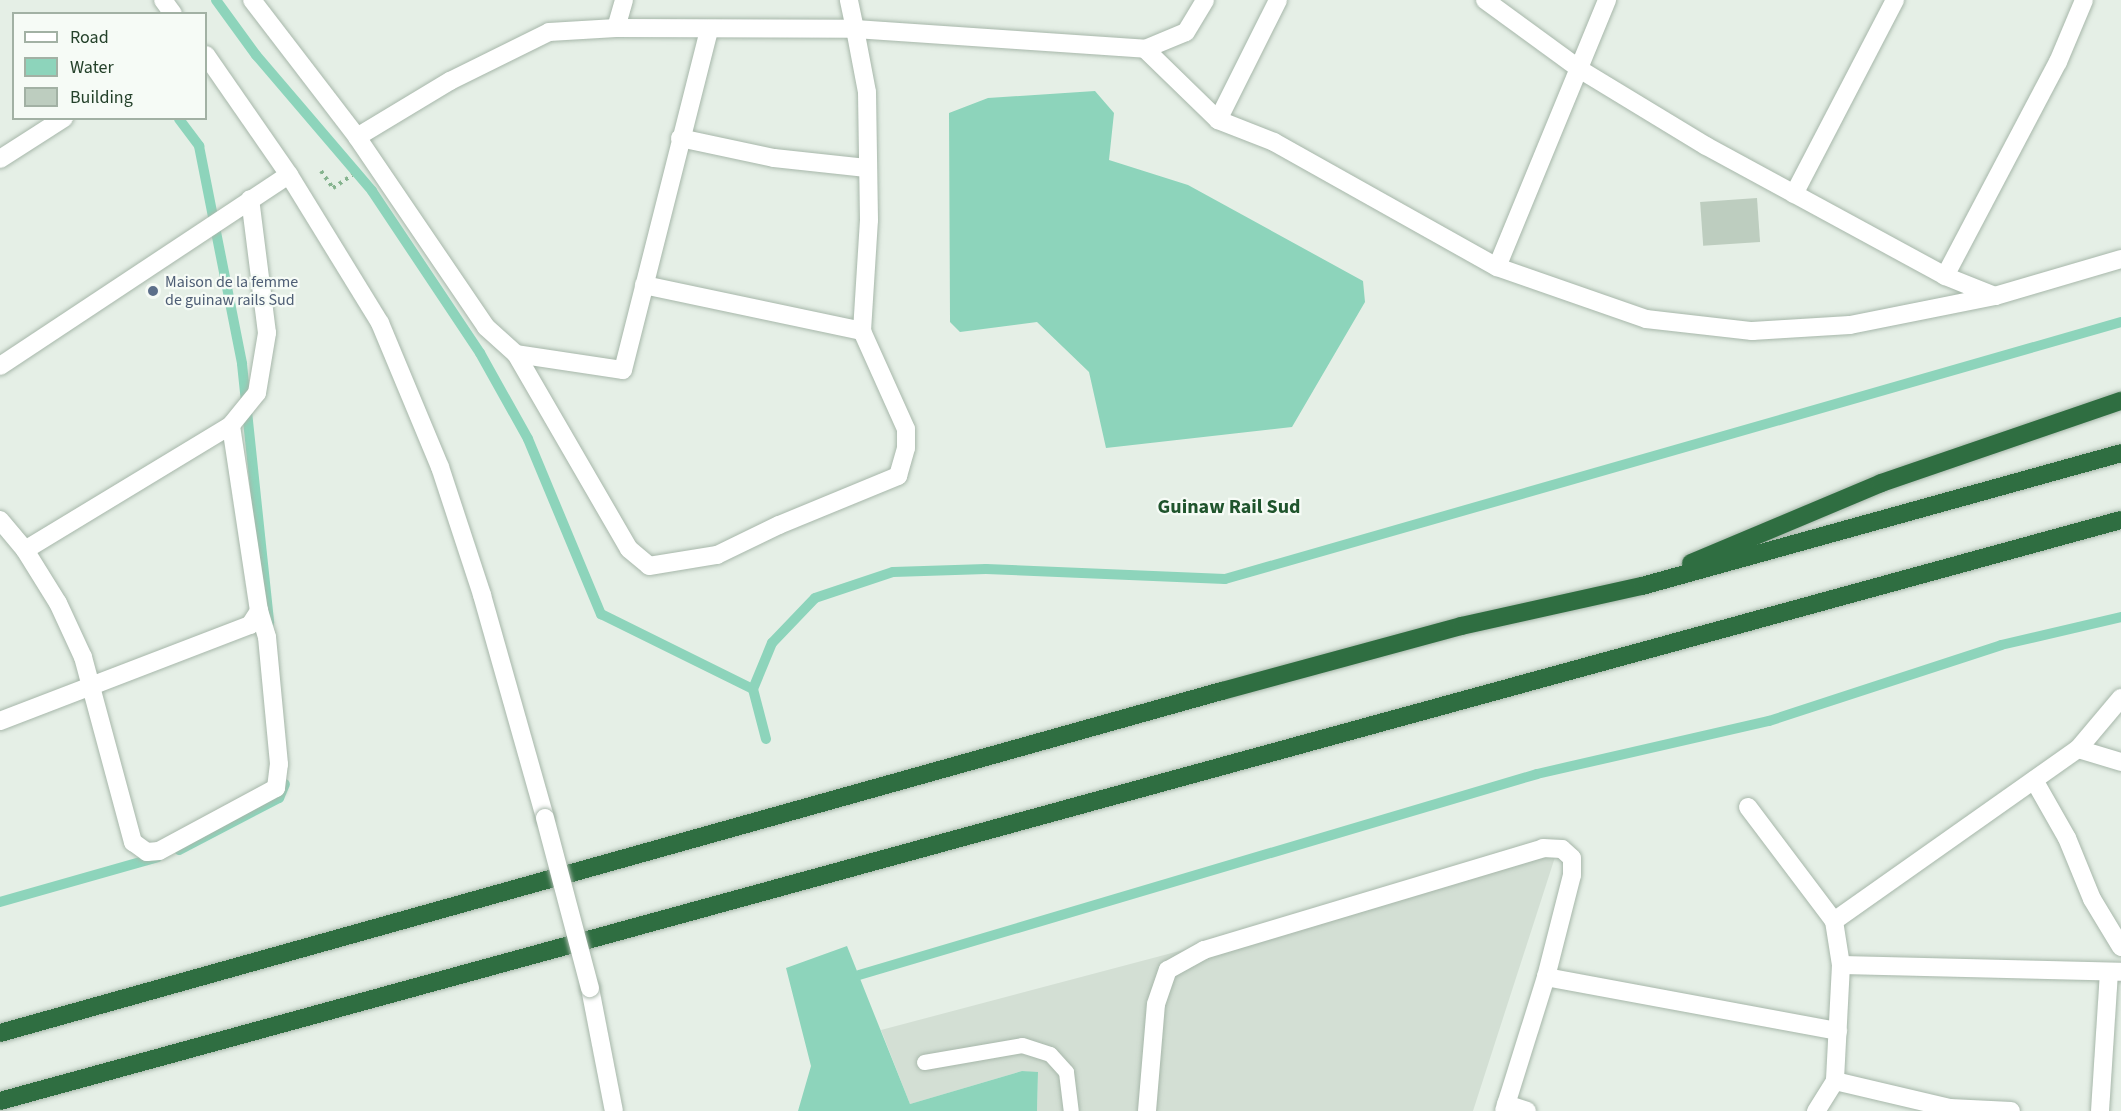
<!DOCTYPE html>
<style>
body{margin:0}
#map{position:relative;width:2121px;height:1111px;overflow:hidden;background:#e5efe6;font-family:"Source Sans 3",sans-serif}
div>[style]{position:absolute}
.built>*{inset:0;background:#d3dfd4}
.water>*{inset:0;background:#8dd4bb}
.stream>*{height:10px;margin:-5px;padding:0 5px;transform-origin:5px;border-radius:5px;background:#8dd4bb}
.building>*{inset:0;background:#bdcdbf;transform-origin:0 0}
.path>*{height:4px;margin-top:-2px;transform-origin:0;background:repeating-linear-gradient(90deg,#85b38e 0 3px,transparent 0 7.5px)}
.roads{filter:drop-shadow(0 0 2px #a7b7aa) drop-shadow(0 0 2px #a7b7aa)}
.service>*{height:15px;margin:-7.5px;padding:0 7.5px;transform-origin:7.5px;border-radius:7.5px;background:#fff}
.minor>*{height:18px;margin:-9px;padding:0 9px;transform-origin:9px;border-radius:9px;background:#fff}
.tertiary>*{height:18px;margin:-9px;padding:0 9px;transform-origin:9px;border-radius:9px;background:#fff}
.motorway>*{height:18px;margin:-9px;padding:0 9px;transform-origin:9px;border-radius:9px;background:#2f6e41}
.bridges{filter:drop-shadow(0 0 2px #a7b7aa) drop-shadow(0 0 2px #a7b7aa)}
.tertiary-bridge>*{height:18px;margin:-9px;padding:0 9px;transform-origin:9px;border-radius:9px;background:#fff}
.dots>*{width:16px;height:16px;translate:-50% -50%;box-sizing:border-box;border:3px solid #f6fbf6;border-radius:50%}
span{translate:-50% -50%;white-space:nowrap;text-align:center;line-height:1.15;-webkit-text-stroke:4.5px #f6fbf6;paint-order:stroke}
.service-label{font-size:16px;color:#4e5e75}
.left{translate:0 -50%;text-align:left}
.quarter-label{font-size:20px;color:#1f542c;font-weight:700}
.legend{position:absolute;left:12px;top:12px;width:195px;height:108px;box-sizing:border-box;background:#f6fbf6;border:2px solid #a2b1a4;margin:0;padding:8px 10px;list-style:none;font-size:18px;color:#24412a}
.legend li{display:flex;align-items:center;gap:12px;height:30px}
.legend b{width:30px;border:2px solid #a2b1a4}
</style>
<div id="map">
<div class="built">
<i style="clip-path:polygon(1557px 851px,1473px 1111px,1037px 1111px,1038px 1073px,1022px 1071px,910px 1104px,881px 1030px)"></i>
</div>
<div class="water">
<i style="clip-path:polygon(1095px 91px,1114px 113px,1109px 160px,1188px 185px,1363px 281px,1365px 302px,1292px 427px,1106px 448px,1089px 372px,1037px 322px,960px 332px,950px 322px,949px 113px,988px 98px)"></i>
<i style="clip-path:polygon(847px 946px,910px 1104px,1022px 1071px,1038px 1072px,1037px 1111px,798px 1111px,811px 1066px,786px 968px)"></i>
</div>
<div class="stream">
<i style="left:216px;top:0;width:68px;rotate:54deg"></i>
<i style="left:256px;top:55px;width:179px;rotate:49.5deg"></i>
<i style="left:372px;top:191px;width:195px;rotate:56.3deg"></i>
<i style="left:480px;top:353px;width:98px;rotate:60.8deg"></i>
<i style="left:528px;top:439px;width:190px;rotate:67.4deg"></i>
<i style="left:601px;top:614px;width:169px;rotate:26.3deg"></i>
<i style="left:179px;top:119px;width:34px;rotate:53deg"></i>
<i style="left:199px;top:146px;width:222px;rotate:78.8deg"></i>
<i style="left:242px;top:364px;width:260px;rotate:84deg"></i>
<i style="left:766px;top:739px;width:52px;rotate:-104.6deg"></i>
<i style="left:753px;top:689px;width:50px;rotate:-67.6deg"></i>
<i style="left:772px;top:643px;width:62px;rotate:-46.3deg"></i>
<i style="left:815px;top:598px;width:82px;rotate:-18.4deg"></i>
<i style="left:893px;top:572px;width:93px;rotate:-1.8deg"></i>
<i style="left:986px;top:569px;width:239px;rotate:2.4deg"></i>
<i style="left:1225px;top:579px;width:932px;rotate:-16deg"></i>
<i style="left:179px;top:850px;width:113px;rotate:-27.5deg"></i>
<i style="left:279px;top:798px;width:15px;rotate:-67deg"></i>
<i style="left:0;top:902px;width:164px;rotate:-15.9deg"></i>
<i style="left:859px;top:975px;width:707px;rotate:-16.51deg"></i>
<i style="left:1537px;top:774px;width:238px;rotate:-12.9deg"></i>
<i style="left:1769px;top:721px;width:244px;rotate:-18.1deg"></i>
<i style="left:2001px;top:645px;width:123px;rotate:-13.1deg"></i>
</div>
<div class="building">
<i style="left:1757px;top:198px;width:44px;height:57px;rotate:86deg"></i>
</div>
<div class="path">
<i style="left:321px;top:171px;width:21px;rotate:55deg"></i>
<i style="left:333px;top:188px;width:23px;rotate:-34deg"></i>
</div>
<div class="roads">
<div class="service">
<i style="left:924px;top:1062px;width:99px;rotate:-9.8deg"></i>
<i style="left:1022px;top:1045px;width:29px;rotate:18deg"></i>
<i style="left:1050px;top:1054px;width:24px;rotate:48deg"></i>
<i style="left:1066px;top:1072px;width:39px;rotate:83deg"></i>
</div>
<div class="minor">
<i style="left:252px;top:0;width:173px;rotate:52.5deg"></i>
<i style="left:357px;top:137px;width:230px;rotate:55.8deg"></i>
<i style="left:486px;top:327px;width:40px;rotate:42deg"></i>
<i style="left:516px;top:354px;width:108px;rotate:8.5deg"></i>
<i style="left:623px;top:370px;width:351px;rotate:-75.8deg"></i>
<i style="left:1485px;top:0;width:119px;rotate:36.1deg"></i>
<i style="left:1581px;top:70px;width:146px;rotate:31.3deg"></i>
<i style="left:1706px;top:146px;width:272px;rotate:28.5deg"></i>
<i style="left:1945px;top:276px;width:54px;rotate:21.8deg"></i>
<i style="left:1995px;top:296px;width:131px;rotate:-16.4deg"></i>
<i style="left:616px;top:28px;width:29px;rotate:-74deg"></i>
<i style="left:1145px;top:49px;width:102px;rotate:44.2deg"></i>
<i style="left:1218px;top:120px;width:60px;rotate:21.4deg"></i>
<i style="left:1274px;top:142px;width:256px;rotate:29.3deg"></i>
<i style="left:1497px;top:267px;width:289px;rotate:-67.6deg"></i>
<i style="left:1218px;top:120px;width:134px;rotate:-63.4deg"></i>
<i style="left:357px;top:137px;width:109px;rotate:-31.1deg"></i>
<i style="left:450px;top:81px;width:110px;rotate:-26.3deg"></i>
<i style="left:549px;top:32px;width:67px;rotate:-3.4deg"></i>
<i style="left:616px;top:28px;width:239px;rotate:0.2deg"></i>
<i style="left:855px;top:29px;width:30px;rotate:-102deg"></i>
<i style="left:680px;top:138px;width:96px;rotate:12deg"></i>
<i style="left:774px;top:158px;width:93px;rotate:6.2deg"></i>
<i style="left:0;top:159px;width:76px;rotate:-32.6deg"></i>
<i style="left:1794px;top:194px;width:219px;rotate:-62.5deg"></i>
<i style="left:1497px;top:267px;width:158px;rotate:19.2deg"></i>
<i style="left:1646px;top:319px;width:107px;rotate:6.5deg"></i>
<i style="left:1752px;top:331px;width:98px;rotate:-3.5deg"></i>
<i style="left:1850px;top:325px;width:148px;rotate:-11.3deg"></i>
<i style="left:1945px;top:276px;width:242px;rotate:-62.2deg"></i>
<i style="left:2058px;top:62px;width:67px;rotate:-67.2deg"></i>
<i style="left:644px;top:285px;width:223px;rotate:11.9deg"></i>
<i style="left:516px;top:354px;width:225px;rotate:59.9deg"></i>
<i style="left:629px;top:549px;width:26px;rotate:40deg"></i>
<i style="left:649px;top:566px;width:69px;rotate:-9.2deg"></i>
<i style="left:717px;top:555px;width:69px;rotate:-25.8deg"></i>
<i style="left:779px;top:525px;width:129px;rotate:-22.4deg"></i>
<i style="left:898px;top:476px;width:29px;rotate:-74deg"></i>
<i style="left:906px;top:448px;width:19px;rotate:-90deg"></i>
<i style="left:906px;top:429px;width:107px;rotate:-114.2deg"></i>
<i style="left:862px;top:331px;width:111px;rotate:-86.4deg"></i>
<i style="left:869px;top:220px;width:128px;rotate:-90.9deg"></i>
<i style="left:867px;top:92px;width:64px;rotate:-100.8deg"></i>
<i style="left:855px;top:29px;width:291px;rotate:3.9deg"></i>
<i style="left:1145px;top:49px;width:44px;rotate:-22.5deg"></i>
<i style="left:1186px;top:32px;width:37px;rotate:-59deg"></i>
<i style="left:0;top:366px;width:346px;rotate:-33.5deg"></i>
<i style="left:0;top:520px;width:39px;rotate:50deg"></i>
<i style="left:25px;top:550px;width:62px;rotate:58.1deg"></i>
<i style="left:58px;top:603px;width:60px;rotate:65.2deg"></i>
<i style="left:83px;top:657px;width:192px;rotate:74.9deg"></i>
<i style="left:133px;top:842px;width:17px;rotate:36deg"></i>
<i style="left:147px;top:852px;width:12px;rotate:-5deg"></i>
<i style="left:159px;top:851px;width:133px;rotate:-28.3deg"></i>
<i style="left:276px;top:788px;width:24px;rotate:-83deg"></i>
<i style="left:279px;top:764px;width:128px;rotate:-95.4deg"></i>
<i style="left:267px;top:637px;width:27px;rotate:-107deg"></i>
<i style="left:25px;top:550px;width:241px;rotate:-31.2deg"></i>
<i style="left:231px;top:425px;width:41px;rotate:-50.9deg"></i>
<i style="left:257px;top:393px;width:61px;rotate:-80.5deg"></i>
<i style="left:267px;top:333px;width:135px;rotate:-97.2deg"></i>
<i style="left:0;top:721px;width:268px;rotate:-21deg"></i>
<i style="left:250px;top:625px;width:17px;rotate:-57deg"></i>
<i style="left:259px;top:611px;width:188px;rotate:-98.6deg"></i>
<i style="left:2078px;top:749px;width:45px;rotate:16.8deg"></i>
<i style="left:2034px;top:780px;width:67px;rotate:60.4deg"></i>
<i style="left:2067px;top:838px;width:66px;rotate:67.7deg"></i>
<i style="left:2092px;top:899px;width:56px;rotate:58.9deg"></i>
<i style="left:1748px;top:807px;width:143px;rotate:53deg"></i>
<i style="left:1834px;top:921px;width:45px;rotate:81deg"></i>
<i style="left:1841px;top:965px;width:116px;rotate:93deg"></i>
<i style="left:1835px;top:1081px;width:36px;rotate:122deg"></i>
<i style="left:1834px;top:921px;width:299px;rotate:-35.2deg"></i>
<i style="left:2078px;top:749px;width:67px;rotate:-49.9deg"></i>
<i style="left:1841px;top:965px;width:280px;rotate:1.4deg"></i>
<i style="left:1546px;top:977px;width:297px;rotate:10.5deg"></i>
<i style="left:1835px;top:1081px;width:118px;rotate:13.2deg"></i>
<i style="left:1950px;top:1108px;width:61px;rotate:2.8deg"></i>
<i style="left:1506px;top:1104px;width:22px;rotate:18deg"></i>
<i style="left:1147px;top:1111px;width:107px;rotate:-85.2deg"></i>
<i style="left:1156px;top:1004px;width:36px;rotate:-71deg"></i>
<i style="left:1168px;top:970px;width:41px;rotate:-29.1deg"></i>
<i style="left:1204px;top:950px;width:354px;rotate:-16.7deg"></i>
<i style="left:1543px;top:848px;width:19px;rotate:3deg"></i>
<i style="left:1562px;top:849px;width:13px;rotate:42deg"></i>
<i style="left:1572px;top:858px;width:17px;rotate:90deg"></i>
<i style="left:1572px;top:875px;width:105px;rotate:104.3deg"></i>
<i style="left:1546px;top:977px;width:140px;rotate:107.4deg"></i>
<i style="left:2100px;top:1111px;width:139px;rotate:-86.3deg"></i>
</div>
<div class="tertiary">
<i style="left:163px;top:0;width:17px;rotate:54deg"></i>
<i style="left:206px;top:55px;width:146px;rotate:55.3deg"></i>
<i style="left:289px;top:175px;width:174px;rotate:58.4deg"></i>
<i style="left:380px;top:323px;width:156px;rotate:67.4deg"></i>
<i style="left:440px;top:467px;width:135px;rotate:71.8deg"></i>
<i style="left:482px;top:595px;width:232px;rotate:74.2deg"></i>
<i style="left:590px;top:988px;width:125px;rotate:79deg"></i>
</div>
<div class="motorway">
<i style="left:1691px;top:563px;width:206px;rotate:-22.8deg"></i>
<i style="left:1881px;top:483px;width:254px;rotate:-18.9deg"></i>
<i style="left:0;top:1033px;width:1269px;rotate:-15.64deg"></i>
<i style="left:1222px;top:691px;width:248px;rotate:-15.2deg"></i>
<i style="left:1461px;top:626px;width:185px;rotate:-12.5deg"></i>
<i style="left:1642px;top:586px;width:497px;rotate:-15.5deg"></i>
<i style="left:0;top:1101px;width:2199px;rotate:-15.32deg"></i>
</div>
</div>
<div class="bridges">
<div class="tertiary-bridge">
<i style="left:545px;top:818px;width:176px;rotate:75.2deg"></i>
</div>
</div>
<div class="dots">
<i style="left:153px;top:291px;background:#5c6f8a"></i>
</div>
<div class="service-label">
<span class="left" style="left:165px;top:291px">Maison de la femme<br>de guinaw rails Sud</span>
</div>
<div class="quarter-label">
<span style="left:1229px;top:507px">Guinaw Rail Sud</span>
</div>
<ul class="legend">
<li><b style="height:8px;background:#fff"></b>Road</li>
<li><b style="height:16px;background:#8dd4bb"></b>Water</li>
<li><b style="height:16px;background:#bdcdbf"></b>Building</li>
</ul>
</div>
